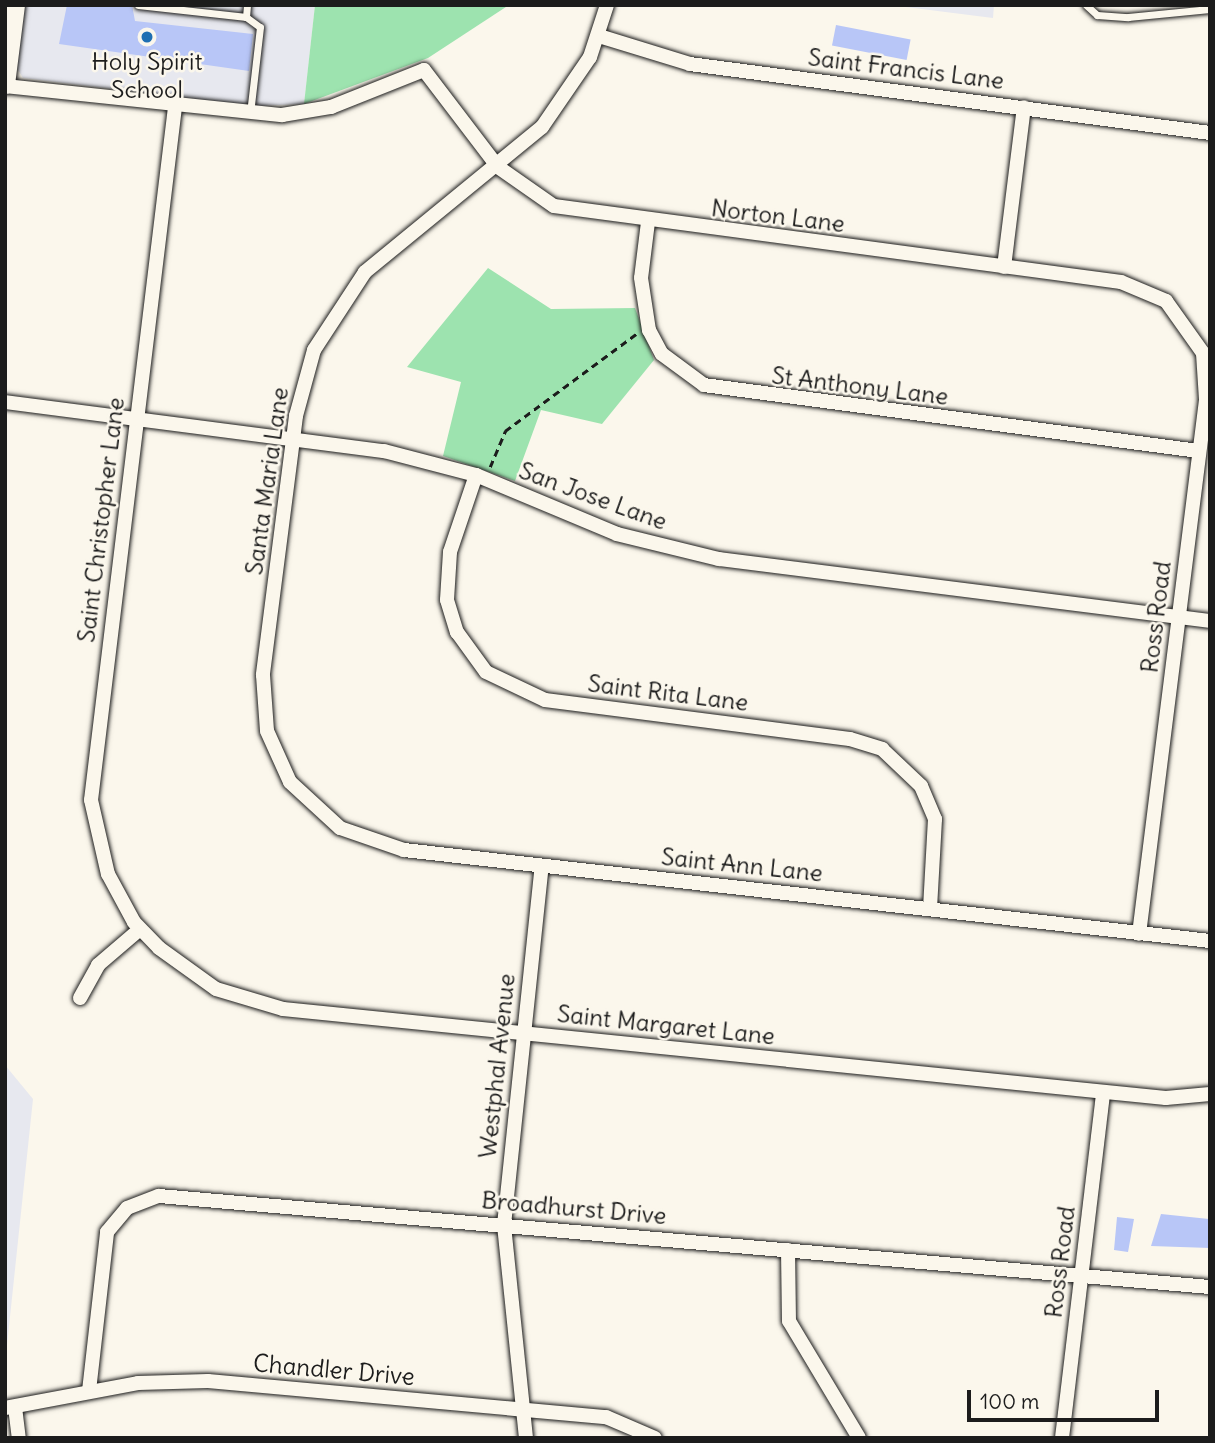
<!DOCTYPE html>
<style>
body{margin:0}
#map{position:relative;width:1215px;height:1443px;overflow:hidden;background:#fbf7ec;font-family:Delius,sans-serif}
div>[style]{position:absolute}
.built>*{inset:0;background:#e7e8ef}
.green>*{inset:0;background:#9de3af}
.building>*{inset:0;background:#b8c6f7;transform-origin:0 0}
.path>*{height:2.5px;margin-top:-1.25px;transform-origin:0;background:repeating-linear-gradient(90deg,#1c1c1c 0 7px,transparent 0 12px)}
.roads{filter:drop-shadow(0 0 2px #1c1c1c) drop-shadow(0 0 2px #1c1c1c)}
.lane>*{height:7px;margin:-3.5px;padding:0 3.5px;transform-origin:3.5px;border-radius:3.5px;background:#fbf7ec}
.street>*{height:14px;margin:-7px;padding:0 7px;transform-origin:7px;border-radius:7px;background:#fbf7ec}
.secondary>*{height:19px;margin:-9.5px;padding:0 9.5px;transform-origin:9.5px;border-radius:9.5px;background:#fbf7ec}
.dots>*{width:19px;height:19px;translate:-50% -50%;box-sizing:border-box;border:4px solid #fbf7ec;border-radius:50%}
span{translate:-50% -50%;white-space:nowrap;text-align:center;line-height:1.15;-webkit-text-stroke:5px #fbf7ec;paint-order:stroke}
.poi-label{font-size:24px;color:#1c1c1c}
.street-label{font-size:24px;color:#1c1c1c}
.frame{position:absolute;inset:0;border:7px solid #1c1c1c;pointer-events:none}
.scale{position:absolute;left:967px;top:1390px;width:192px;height:32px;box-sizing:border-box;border:4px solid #1c1c1c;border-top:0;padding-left:9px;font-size:21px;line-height:24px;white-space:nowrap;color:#1c1c1c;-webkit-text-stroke:5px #fbf7ec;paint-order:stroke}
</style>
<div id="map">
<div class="built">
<i style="clip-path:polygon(25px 5px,315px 5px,304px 104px,251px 106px,23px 78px,17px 68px)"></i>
<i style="clip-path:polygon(890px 5px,994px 5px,993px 18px)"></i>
<i style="clip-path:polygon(5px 1065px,33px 1099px,5px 1364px)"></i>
</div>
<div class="green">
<i style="clip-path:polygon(315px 5px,509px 5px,428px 58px,304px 104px)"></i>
<i style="clip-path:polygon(488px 268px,551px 309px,635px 308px,654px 360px,602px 424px,541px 410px,515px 481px,443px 456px,461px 382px,407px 367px)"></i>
</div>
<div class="building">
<i style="clip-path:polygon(67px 5px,132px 5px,135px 21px,253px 34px,249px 71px,59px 44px)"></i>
<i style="left:836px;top:25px;width:76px;height:21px;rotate:11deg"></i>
<i style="clip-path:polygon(1161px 1214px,1209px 1219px,1210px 1248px,1151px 1246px)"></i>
<i style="clip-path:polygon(1117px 1217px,1134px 1219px,1128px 1252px,1114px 1250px)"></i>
</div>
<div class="path">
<i style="left:490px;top:467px;width:39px;rotate:-67deg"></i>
<i style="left:505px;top:431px;width:163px;rotate:-36.5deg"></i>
</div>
<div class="roads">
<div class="lane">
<i style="left:138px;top:5px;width:109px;rotate:6.3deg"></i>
<i style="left:246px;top:17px;width:12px;rotate:-85deg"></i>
<i style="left:1086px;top:5px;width:15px;rotate:42deg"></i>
<i style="left:1097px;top:15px;width:31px;rotate:4deg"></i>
<i style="left:1128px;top:17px;width:82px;rotate:-5.6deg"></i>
<i style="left:246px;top:17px;width:17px;rotate:36deg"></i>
<i style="left:260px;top:27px;width:87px;rotate:96.6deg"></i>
</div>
<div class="street">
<i style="left:607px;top:5px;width:55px;rotate:108.1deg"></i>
<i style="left:590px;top:57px;width:85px;rotate:124.4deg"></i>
<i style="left:542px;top:127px;width:229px;rotate:140.7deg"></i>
<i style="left:365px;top:272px;width:93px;rotate:123.2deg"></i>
<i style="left:314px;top:350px;width:68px;rotate:105.3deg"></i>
<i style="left:296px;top:416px;width:261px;rotate:97.3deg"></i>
<i style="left:263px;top:675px;width:56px;rotate:85.9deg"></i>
<i style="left:267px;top:731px;width:56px;rotate:65.7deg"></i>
<i style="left:290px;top:782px;width:68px;rotate:42.6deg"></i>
<i style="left:340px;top:828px;width:68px;rotate:19deg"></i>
<i style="left:404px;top:850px;width:811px;rotate:6.44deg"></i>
<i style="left:599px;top:36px;width:95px;rotate:17.1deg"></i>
<i style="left:690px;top:64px;width:525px;rotate:7.56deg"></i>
<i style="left:5px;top:86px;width:279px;rotate:6deg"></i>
<i style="left:282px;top:115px;width:50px;rotate:-9.3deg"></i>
<i style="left:331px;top:107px;width:100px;rotate:-21.7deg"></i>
<i style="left:424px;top:70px;width:122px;rotate:52.7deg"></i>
<i style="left:498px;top:167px;width:68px;rotate:34.9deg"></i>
<i style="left:554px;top:206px;width:572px;rotate:7.63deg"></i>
<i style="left:1121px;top:282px;width:49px;rotate:22.9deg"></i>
<i style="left:1166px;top:301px;width:64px;rotate:54.6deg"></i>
<i style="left:1203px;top:353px;width:47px;rotate:86.3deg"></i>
<i style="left:1206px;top:400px;width:538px;rotate:97.15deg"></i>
<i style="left:175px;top:107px;width:698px;rotate:96.91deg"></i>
<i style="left:91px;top:800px;width:76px;rotate:77.1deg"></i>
<i style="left:108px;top:874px;width:55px;rotate:61.6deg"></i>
<i style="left:134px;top:922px;width:36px;rotate:46deg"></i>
<i style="left:159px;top:948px;width:70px;rotate:35.7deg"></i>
<i style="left:216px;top:989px;width:70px;rotate:16.6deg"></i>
<i style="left:283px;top:1009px;width:887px;rotate:5.76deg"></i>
<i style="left:1166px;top:1098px;width:44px;rotate:-5.2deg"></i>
<i style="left:648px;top:222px;width:56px;rotate:97.1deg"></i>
<i style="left:641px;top:278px;width:53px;rotate:81.3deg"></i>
<i style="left:649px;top:330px;width:27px;rotate:62deg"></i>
<i style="left:662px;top:354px;width:52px;rotate:36.4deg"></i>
<i style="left:704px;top:385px;width:499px;rotate:7.6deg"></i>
<i style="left:1004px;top:267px;width:161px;rotate:-82.9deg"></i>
<i style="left:5px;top:402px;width:382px;rotate:7.4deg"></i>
<i style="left:384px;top:451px;width:95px;rotate:14.6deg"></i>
<i style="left:476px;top:475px;width:153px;rotate:22.7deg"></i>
<i style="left:617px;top:534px;width:105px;rotate:13.8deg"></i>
<i style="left:719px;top:559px;width:495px;rotate:7.2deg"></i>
<i style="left:476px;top:475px;width:81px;rotate:108.7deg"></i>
<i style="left:450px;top:552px;width:48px;rotate:93.6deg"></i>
<i style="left:447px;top:600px;width:34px;rotate:73deg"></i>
<i style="left:457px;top:632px;width:49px;rotate:54.1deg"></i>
<i style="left:486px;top:672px;width:65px;rotate:25.4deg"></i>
<i style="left:545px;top:700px;width:307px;rotate:7.3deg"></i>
<i style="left:850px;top:739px;width:34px;rotate:17deg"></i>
<i style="left:882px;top:749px;width:54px;rotate:43.5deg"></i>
<i style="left:921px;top:786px;width:36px;rotate:67deg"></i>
<i style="left:935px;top:819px;width:90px;rotate:93.2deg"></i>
<i style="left:80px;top:998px;width:38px;rotate:-61deg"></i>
<i style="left:98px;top:965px;width:55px;rotate:-40.6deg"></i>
<i style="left:788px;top:1250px;width:71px;rotate:89.2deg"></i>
<i style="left:789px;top:1321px;width:136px;rotate:59.1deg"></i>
<i style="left:89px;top:1391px;width:160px;rotate:-83.5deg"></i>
<i style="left:107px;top:1232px;width:31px;rotate:-50deg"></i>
<i style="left:127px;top:1208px;width:34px;rotate:-21deg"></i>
<i style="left:159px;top:1196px;width:1055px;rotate:4.95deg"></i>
<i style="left:15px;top:1407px;width:31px;rotate:83deg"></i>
<i style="left:5px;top:1408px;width:135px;rotate:-10.6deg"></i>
<i style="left:138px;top:1383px;width:70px;rotate:-1.6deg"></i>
<i style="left:208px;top:1381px;width:400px;rotate:5.2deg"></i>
<i style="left:606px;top:1417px;width:53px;rotate:23.2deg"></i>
<i style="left:526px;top:1438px;width:214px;rotate:-95.9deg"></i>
<i style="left:504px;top:1225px;width:361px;rotate:-84deg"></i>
<i style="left:1062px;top:1438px;width:348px;rotate:-83.2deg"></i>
</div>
<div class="secondary">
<i style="left:5px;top:84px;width:80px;rotate:-82.8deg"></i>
</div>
</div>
<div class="dots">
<i style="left:147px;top:37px;background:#1f6fb2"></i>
</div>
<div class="poi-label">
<span style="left:147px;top:76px">Holy Spirit<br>School</span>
</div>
<div class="street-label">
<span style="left:906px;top:69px;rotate:7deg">Saint Francis Lane</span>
<span style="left:778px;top:216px;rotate:7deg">Norton Lane</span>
<span style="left:860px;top:386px;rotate:7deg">St Anthony Lane</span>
<span style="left:267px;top:481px;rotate:-82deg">Santa Maria Lane</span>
<span style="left:593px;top:496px;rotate:20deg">San Jose Lane</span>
<span style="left:101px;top:520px;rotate:-83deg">Saint Christopher Lane</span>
<span style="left:1156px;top:617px;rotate:-83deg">Ross Road</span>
<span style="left:668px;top:693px;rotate:7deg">Saint Rita Lane</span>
<span style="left:742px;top:865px;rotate:6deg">Saint Ann Lane</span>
<span style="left:666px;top:1025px;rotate:6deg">Saint Margaret Lane</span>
<span style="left:497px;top:1066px;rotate:-84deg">Westphal Avenue</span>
<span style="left:574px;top:1208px;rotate:5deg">Broadhurst Drive</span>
<span style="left:1060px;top:1262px;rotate:-83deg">Ross Road</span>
<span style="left:334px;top:1370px;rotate:5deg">Chandler Drive</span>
</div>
<div class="frame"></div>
<div class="scale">100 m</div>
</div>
